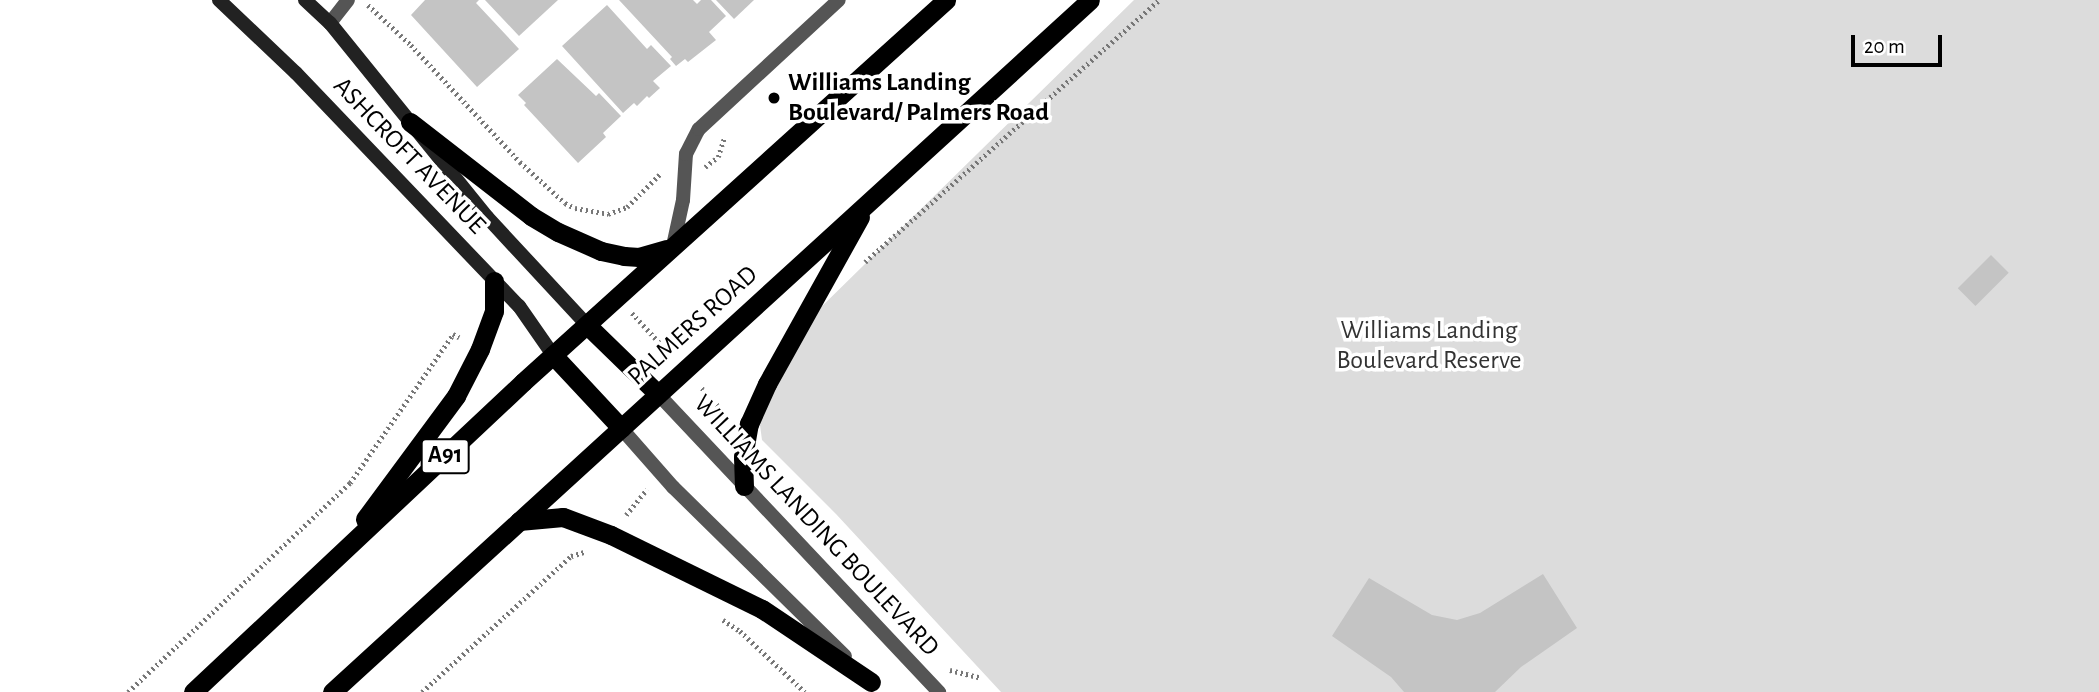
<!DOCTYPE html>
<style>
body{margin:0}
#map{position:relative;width:2099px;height:692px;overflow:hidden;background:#fff;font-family:"Alegreya Sans",sans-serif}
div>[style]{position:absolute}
.green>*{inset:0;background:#dcdcdc}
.building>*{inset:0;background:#c4c4c4;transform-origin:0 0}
.path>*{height:4.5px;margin-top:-2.25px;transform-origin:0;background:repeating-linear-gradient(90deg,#777 0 2px,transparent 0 5.5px)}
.minor>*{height:14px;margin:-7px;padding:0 7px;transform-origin:7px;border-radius:7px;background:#555}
.tertiary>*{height:14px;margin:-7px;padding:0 7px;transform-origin:7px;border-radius:7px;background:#555}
.secondary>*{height:14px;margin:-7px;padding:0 7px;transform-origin:7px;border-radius:7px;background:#222}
.trunk>*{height:19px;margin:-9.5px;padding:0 9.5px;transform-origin:9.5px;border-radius:9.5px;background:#000}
.dots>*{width:19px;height:19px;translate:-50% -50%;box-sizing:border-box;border:4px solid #fff;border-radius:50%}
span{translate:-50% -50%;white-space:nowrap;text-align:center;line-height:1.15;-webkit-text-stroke:7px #fff;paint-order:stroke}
.shield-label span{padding:2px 5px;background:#fff;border:2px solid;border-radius:5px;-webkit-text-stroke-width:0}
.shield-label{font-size:24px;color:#000;font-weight:700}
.poi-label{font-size:26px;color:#000;font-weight:700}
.left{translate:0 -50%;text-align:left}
.street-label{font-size:26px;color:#000}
.park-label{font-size:26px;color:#333}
.scale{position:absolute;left:1851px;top:35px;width:91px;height:32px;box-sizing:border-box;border:4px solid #000;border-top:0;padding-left:9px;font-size:21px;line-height:24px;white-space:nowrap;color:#000;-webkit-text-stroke:5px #fff;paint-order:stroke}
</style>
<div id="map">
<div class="green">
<i style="clip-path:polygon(1134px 0,2099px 0,2099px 692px,1001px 692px,836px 514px,762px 440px,759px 418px,812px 316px)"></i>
</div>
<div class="building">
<i style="clip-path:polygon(425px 0,479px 0,476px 3px,519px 49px,477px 87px,411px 15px)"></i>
<i style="clip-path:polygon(485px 0,558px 0,519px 36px)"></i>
<i style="clip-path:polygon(619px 0,693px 0,697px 4px,701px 0,711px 0,726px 16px,709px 32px,716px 40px,688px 62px,685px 59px,676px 66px,670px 59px,672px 57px)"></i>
<i style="clip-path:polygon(716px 0,754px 0,734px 19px)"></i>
<i style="clip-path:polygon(607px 5px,647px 49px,651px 45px,671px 66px,653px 81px,660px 88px,649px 98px,647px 96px,637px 106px,634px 103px,623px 113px,562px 46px)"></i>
<i style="clip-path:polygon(557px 59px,596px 96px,599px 93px,621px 116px,603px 133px,606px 137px,578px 163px,524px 105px,526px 103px,518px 95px)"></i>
<i style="left:1991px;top:255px;width:25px;height:47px;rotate:45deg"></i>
<i style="clip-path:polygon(1543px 574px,1577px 628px,1521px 667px,1495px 692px,1404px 692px,1391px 677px,1332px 636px,1369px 578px,1432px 615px,1457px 620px,1480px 613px)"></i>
</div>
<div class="path">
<i style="left:368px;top:5px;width:59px;rotate:42.9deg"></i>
<i style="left:411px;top:45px;width:160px;rotate:47deg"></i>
<i style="left:520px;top:162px;width:61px;rotate:42.3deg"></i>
<i style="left:565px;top:203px;width:11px;rotate:27deg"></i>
<i style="left:575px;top:208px;width:34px;rotate:10deg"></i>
<i style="left:608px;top:214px;width:20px;rotate:-20deg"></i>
<i style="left:627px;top:207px;width:49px;rotate:-45deg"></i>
<i style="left:705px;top:167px;width:16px;rotate:-38deg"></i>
<i style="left:718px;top:157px;width:20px;rotate:-72deg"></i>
<i style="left:865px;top:262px;width:394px;rotate:-41.7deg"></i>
<i style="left:632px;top:313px;width:54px;rotate:47.2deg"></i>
<i style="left:702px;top:388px;width:38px;rotate:48deg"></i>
<i style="left:727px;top:416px;width:16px;rotate:137deg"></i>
<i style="left:626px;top:515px;width:33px;rotate:-51deg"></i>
<i style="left:723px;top:620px;width:20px;rotate:33deg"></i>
<i style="left:740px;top:631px;width:89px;rotate:43.2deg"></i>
<i style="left:950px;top:670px;width:30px;rotate:14deg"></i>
<i style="left:128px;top:692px;width:305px;rotate:-43.3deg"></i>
<i style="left:350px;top:483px;width:181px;rotate:-55.3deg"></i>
<i style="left:453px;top:334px;width:7px;rotate:27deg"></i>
<i style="left:422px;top:692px;width:202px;rotate:-42.4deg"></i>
<i style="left:571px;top:556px;width:14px;rotate:-17deg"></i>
</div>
<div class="minor">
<i style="left:330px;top:23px;width:29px;rotate:-52deg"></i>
<i style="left:673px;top:246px;width:47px;rotate:-77.7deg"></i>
<i style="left:683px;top:200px;width:46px;rotate:-86.3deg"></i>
<i style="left:686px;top:154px;width:28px;rotate:-63deg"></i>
<i style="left:699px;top:129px;width:190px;rotate:-42.7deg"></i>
</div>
<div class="tertiary">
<i style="left:658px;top:394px;width:410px;rotate:46.7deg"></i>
<i style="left:621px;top:428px;width:79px;rotate:48.6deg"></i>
<i style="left:673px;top:487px;width:241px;rotate:44.5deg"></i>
</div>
<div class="secondary">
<i style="left:219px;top:0;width:106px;rotate:43.5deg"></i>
<i style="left:296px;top:73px;width:323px;rotate:46.3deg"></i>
<i style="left:519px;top:306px;width:60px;rotate:55.2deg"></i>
<i style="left:305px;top:0;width:34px;rotate:43deg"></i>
<i style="left:330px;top:23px;width:250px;rotate:51deg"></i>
<i style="left:487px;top:217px;width:147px;rotate:47.2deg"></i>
</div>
<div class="trunk">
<i style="left:410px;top:122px;width:153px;rotate:37.8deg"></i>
<i style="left:531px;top:216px;width:31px;rotate:31deg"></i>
<i style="left:558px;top:232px;width:47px;rotate:23.8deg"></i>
<i style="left:601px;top:251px;width:24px;rotate:12deg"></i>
<i style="left:624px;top:256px;width:15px;rotate:4deg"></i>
<i style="left:639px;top:257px;width:29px;rotate:-16deg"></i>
<i style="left:587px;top:325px;width:99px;rotate:44.2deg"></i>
<i style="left:553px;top:355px;width:100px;rotate:47deg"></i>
<i style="left:744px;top:486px;width:29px;rotate:-92deg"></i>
<i style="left:743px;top:457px;width:34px;rotate:-80deg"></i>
<i style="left:749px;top:424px;width:44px;rotate:-65.8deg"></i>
<i style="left:767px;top:384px;width:191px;rotate:-60.9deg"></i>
<i style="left:365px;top:519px;width:153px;rotate:-53.5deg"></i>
<i style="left:456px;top:396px;width:53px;rotate:-62.9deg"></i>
<i style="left:480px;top:349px;width:40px;rotate:-69.8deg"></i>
<i style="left:494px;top:311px;width:30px;rotate:-90deg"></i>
<i style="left:519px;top:521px;width:44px;rotate:-5.2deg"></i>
<i style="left:563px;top:517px;width:51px;rotate:20.6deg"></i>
<i style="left:611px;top:535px;width:168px;rotate:26.1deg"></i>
<i style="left:762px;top:609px;width:131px;rotate:33.8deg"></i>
<i style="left:193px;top:692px;width:453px;rotate:-43.2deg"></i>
<i style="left:523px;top:382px;width:570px;rotate:-42.08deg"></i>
<i style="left:332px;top:692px;width:1026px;rotate:-42.39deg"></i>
</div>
<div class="dots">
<i style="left:774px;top:98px;background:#000"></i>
</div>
<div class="shield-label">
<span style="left:445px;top:456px">A91</span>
</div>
<div class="poi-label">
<span class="left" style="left:788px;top:98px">Williams Landing<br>Boulevard/ Palmers Road</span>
</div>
<div class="street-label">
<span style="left:409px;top:156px;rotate:46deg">ASHCROFT AVENUE</span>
<span style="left:693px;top:326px;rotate:-42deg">PALMERS ROAD</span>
<span style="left:816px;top:526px;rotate:47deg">WILLIAMS LANDING BOULEVARD</span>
</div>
<div class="park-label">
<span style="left:1429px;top:346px">Williams Landing<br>Boulevard Reserve</span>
</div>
<div class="scale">20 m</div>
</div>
